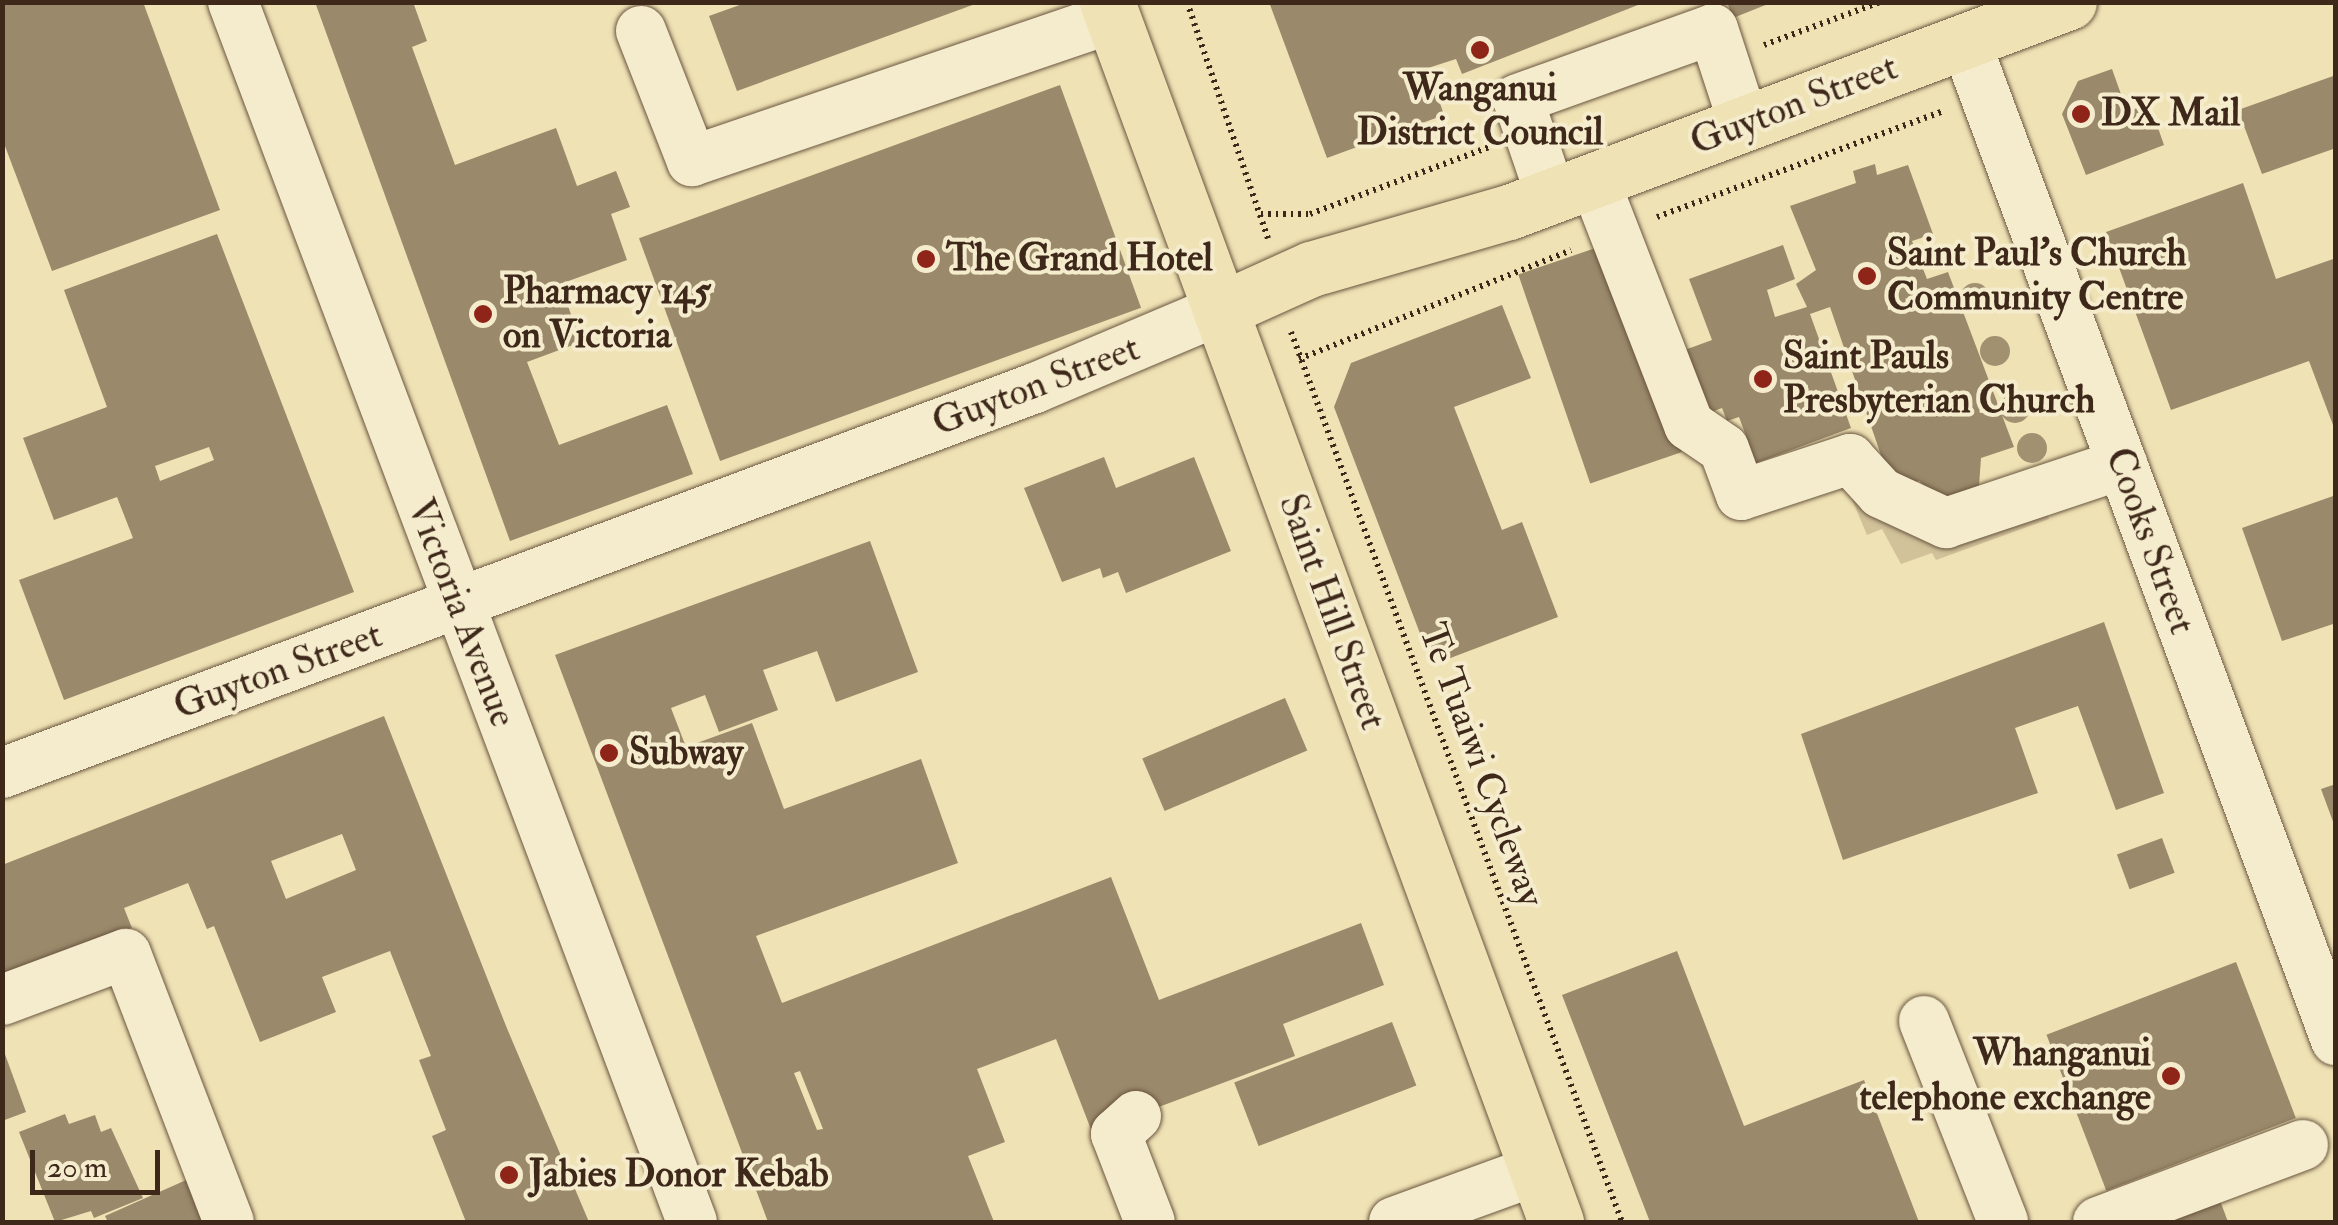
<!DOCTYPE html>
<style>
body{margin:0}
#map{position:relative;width:2338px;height:1225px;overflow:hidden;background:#efe2b4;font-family:"IM FELL Double Pica",serif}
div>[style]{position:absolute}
.green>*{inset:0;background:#d1c29a}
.building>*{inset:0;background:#9a896a;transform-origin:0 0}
.path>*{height:6px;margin-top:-3px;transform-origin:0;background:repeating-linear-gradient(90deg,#3e281a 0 2.5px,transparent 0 7.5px)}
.roads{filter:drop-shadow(0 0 2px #6a5640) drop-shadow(0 0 2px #6a5640)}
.minor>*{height:50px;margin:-25px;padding:0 25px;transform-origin:25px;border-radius:25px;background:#f5ecce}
.major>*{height:55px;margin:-27.5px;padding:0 27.5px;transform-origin:27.5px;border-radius:27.5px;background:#efe2b4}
.trees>*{width:30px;height:30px;margin:-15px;border-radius:50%;background:#a29171}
.dots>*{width:28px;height:28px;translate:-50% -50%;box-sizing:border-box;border:5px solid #f5ecce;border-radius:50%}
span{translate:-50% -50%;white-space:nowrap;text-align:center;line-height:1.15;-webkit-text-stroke:8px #f5ecce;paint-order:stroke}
.poi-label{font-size:38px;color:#3e281a;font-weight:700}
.left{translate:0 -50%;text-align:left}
.right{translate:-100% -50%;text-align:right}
.street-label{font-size:38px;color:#3e281a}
.frame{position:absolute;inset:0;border:5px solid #3e281a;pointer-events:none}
.scale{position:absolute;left:30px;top:1150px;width:130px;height:45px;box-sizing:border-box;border:5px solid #3e281a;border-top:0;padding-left:12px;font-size:30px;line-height:35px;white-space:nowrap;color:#3e281a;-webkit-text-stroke:8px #f5ecce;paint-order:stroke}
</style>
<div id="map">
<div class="green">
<i style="clip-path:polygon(1848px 490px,2045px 506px,2049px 519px,1936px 560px,1932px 553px,1901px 564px,1882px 529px,1867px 535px)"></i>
</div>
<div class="building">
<i style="clip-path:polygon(2px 2px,143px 2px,220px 210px,52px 271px,2px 138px)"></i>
<i style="clip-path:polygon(315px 2px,413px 2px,427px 41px,412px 47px,455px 165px,556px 128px,577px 186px,616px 171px,630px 207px,611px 214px,627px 260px,560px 284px,581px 342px,527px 362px,559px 445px,667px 405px,693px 474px,510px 541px)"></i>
<i style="clip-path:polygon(748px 2px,978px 2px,978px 3px,737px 91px,709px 16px)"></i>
<i style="clip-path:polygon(1269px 2px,1643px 2px,1643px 3px,1462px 74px,1456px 59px,1428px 68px,1444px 115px,1327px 158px)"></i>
<i style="clip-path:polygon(1727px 2px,1773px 2px,1733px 18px)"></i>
<i style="clip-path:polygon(2112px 69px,2127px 111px,2150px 105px,2164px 145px,2086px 175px,2062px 114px,2078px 81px)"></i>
<i style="clip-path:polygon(2336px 75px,2336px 148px,2262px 174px,2238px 110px)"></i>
<i style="left:1060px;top:85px;width:237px;height:448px;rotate:70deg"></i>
<i style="clip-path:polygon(1875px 164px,1877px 175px,1908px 165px,1933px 234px,1912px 241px,1927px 279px,1948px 272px,2014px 447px,1981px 458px,1979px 486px,1941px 501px,1919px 481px,1893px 490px,1830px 307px,1810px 314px,1851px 428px,1756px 463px,1739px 417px,1727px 421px,1722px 408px,1706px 414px,1682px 351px,1712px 340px,1689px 279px,1783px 245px,1795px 279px,1767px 290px,1775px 317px,1807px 307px,1796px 284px,1816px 270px,1790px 206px,1856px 183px,1853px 171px)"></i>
<i style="clip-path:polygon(2243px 183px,2276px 279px,2336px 258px,2336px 433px,2309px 361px,2171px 410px,2106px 232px)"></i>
<i style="clip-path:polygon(evenodd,217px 234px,354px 592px,64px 700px,19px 580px,133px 538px,117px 497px,54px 520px,23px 438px,107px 407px,64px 290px,217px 234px,209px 447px,214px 460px,160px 481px,155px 466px,209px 447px)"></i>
<i style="left:1610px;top:243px;width:221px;height:97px;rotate:71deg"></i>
<i style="clip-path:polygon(1502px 305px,1531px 378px,1454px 407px,1502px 530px,1522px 522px,1558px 617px,1432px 665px,1334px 407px,1351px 363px)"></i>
<i style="clip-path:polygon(1104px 457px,1116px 488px,1194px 457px,1231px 551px,1126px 593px,1118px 572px,1103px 578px,1100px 568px,1062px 582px,1024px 488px)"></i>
<i style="clip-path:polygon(2336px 495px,2336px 623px,2282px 641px,2242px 528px)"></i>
<i style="clip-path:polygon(evenodd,870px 541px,918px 672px,836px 702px,817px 651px,763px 670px,778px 710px,719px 732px,705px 695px,671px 708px,686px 747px,752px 723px,784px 809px,921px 759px,958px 863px,756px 936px,782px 1003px,1111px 877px,1159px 1000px,1361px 923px,1384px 985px,1283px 1024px,1295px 1056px,1092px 1132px,1056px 1039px,977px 1069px,1005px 1142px,968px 1156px,994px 1222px,768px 1222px,555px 655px,870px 541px,800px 1071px,823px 1129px,817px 1130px,794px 1073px,800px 1071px)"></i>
<i style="clip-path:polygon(2104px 622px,2164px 793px,2116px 810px,2078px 706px,2015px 728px,2038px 793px,1843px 860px,1801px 734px)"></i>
<i style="left:1285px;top:698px;width:57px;height:155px;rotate:67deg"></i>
<i style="clip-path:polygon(evenodd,384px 716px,506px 1026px,589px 1222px,466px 1222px,432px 1136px,446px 1130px,419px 1060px,431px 1056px,390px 951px,322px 977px,336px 1012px,260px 1042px,214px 926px,207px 929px,188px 883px,124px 908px,132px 928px,2px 982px,2px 865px,384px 716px,342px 834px,356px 870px,286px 899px,271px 861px,342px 834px)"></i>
<i style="clip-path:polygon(2336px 784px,2336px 827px,2335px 827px,2321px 789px)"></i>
<i style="left:2162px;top:838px;width:37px;height:48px;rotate:70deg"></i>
<i style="clip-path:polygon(1677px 951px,1744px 1126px,1864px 1080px,1919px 1222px,1650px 1222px,1562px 995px)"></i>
<i style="left:2236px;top:962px;width:167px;height:203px;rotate:69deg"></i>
<i style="left:1392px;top:1022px;width:68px;height:169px;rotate:69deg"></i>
<i style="clip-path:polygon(2px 1046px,26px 1112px,2px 1121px)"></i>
<i style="clip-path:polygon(65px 1114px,69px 1124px,95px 1115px,101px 1132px,111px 1128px,143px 1198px,94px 1218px,91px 1211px,55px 1222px,19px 1132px)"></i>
<i style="clip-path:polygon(193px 1177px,211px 1222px,108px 1222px,105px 1216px)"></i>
<i style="clip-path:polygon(2218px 1195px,2228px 1222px,2142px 1222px)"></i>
</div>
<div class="path">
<i style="left:1187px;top:2px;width:250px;rotate:71.1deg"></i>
<i style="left:1885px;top:2px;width:13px"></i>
<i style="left:1764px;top:45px;width:124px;rotate:-20.3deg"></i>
<i style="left:1261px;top:214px;width:49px"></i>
<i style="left:1310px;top:214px;width:191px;rotate:-20.5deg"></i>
<i style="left:1657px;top:217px;width:303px;rotate:-20.3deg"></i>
<i style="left:1291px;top:332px;width:950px;rotate:69.6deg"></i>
<i style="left:1299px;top:359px;width:293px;rotate:-21.8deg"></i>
</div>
<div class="roads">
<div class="minor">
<i style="left:233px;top:2px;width:1303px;rotate:69.38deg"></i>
<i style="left:641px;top:31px;width:140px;rotate:68.6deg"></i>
<i style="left:692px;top:161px;width:445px;rotate:-18.8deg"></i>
<i style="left:1965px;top:41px;width:1066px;rotate:69.63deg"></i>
<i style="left:1594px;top:180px;width:263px;rotate:68.8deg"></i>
<i style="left:1689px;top:425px;width:42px;rotate:34.4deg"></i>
<i style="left:1724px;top:449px;width:49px;rotate:69.7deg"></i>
<i style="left:1741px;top:495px;width:115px;rotate:-18.3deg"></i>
<i style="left:1850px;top:459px;width:46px;rotate:47.6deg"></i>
<i style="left:1881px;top:493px;width:72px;rotate:24.8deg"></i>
<i style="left:1946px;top:523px;width:186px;rotate:-18.5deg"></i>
<i style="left:1551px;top:196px;width:102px;rotate:-108.8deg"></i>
<i style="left:1518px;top:99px;width:207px;rotate:-19.7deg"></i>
<i style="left:1713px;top:29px;width:100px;rotate:71.9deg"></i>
<i style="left:2px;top:773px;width:1102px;rotate:-20.44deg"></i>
<i style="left:1035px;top:388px;width:201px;rotate:-22.9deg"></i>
<i style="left:2px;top:1000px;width:132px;rotate:-20.4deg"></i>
<i style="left:126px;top:954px;width:287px;rotate:69deg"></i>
<i style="left:1924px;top:1021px;width:216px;rotate:68.5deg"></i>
<i style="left:1136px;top:1116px;width:27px;rotate:138deg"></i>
<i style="left:1116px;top:1134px;width:94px;rotate:68.9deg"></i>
<i style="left:1394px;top:1222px;width:152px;rotate:-20deg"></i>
<i style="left:2098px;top:1222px;width:219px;rotate:-20.6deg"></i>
</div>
<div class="major">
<i style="left:1107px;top:2px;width:1300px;rotate:69.79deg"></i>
<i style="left:1220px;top:310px;width:100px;rotate:-24.3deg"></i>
<i style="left:1311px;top:269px;width:206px;rotate:-16.1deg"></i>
<i style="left:1509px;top:212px;width:598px;rotate:-20.56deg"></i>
</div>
</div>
<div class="trees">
<i style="left:1975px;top:298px"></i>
<i style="left:1995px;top:351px"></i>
<i style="left:2015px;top:408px"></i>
<i style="left:2032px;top:448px"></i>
</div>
<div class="dots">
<i style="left:1480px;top:50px;background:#8f2418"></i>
<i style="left:2081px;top:114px;background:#8f2418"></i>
<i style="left:926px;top:259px;background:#8f2418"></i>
<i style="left:1867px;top:276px;background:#8f2418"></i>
<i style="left:483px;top:314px;background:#8f2418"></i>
<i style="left:1763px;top:379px;background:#8f2418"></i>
<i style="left:609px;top:753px;background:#8f2418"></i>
<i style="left:2171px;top:1076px;background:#8f2418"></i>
<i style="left:509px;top:1175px;background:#8f2418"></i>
</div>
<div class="poi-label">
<span style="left:1480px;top:111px">Wanganui<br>District Council</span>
<span class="left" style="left:2101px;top:114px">DX Mail</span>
<span class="left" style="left:1887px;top:276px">Saint Paul's Church<br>Community Centre</span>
<span class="left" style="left:946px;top:259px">The Grand Hotel</span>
<span class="left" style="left:503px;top:314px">Pharmacy 145<br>on Victoria</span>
<span class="left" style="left:1783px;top:379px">Saint Pauls<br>Presbyterian Church</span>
<span class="left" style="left:629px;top:753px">Subway</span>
<span class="right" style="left:2151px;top:1076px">Whanganui<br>telephone exchange</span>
<span class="left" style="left:529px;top:1175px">Jabies Donor Kebab</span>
</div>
<div class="street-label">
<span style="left:1794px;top:105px;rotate:-21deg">Guyton Street</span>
<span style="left:1036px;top:386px;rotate:-21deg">Guyton Street</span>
<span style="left:2150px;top:541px;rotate:70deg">Cooks Street</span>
<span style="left:1332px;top:612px;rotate:70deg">Saint Hill Street</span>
<span style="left:461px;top:613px;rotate:69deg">Victoria Avenue</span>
<span style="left:278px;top:671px;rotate:-20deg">Guyton Street</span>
<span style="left:1481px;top:765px;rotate:70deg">Te Tuaiwi Cycleway</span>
</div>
<div class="frame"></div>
<div class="scale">20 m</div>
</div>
